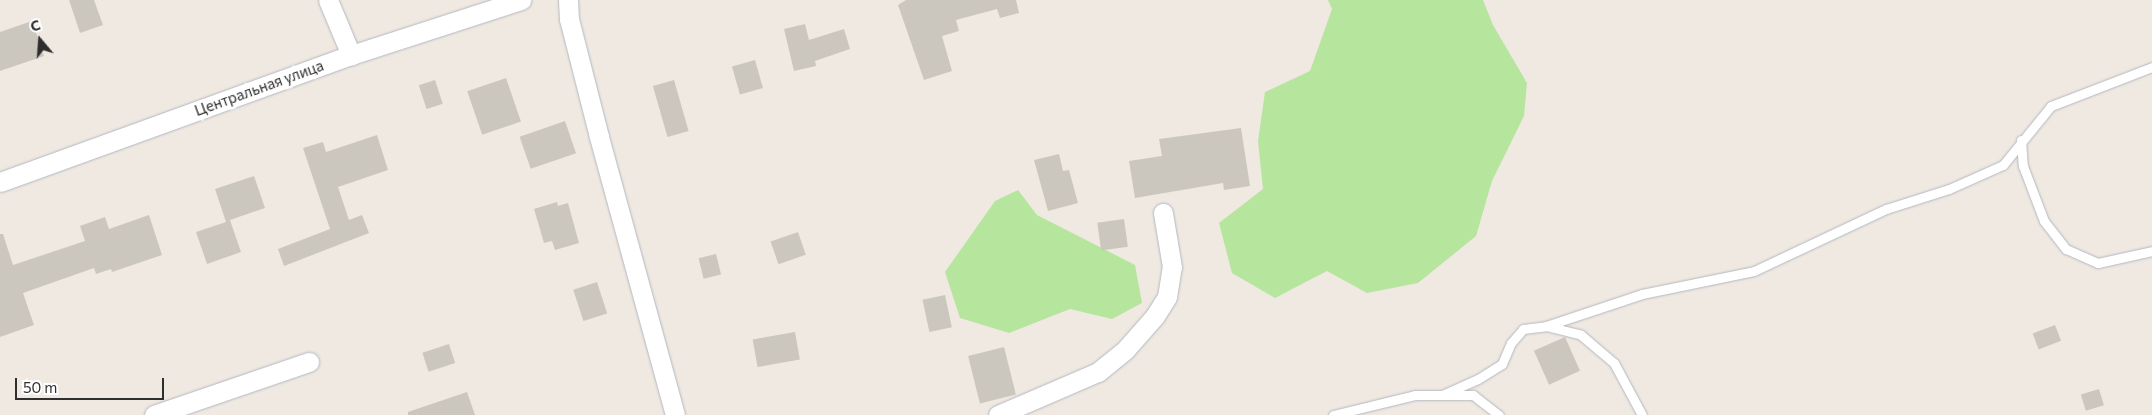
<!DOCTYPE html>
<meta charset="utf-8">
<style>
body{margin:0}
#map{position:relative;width:2152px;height:415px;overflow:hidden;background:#efe9e1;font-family:Commissioner,sans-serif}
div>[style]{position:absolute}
.green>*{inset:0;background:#b6e59e}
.building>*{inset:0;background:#cbc7bf;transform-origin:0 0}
.roads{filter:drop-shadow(0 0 1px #b4b7c1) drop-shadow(0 0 1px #b4b7c1)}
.service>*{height:9px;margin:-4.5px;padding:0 4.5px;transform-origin:4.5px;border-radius:4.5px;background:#fff}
.minor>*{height:19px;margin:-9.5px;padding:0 9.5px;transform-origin:9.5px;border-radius:9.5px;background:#fff}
span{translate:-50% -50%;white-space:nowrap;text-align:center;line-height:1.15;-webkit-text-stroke:5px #fff;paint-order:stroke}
.street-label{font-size:15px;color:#2e2e2e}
.north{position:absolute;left:15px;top:15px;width:50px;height:50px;-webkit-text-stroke:4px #fff;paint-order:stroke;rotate:342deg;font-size:14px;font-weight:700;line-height:20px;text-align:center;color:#2e2e2e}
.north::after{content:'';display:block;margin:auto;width:18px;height:22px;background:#2e2e2e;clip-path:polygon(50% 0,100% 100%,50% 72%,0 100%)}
.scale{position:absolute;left:15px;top:378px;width:149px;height:22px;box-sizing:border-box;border:2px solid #2e2e2e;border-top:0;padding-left:6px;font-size:15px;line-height:18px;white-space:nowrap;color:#2e2e2e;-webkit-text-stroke:4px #fff;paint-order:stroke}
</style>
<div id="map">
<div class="green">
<i style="clip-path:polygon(1328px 0,1483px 0,1493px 25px,1527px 83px,1524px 116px,1492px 181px,1476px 236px,1418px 283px,1367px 293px,1327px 271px,1275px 298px,1232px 273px,1219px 223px,1263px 189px,1258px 141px,1265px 92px,1310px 71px,1332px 9px)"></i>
<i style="clip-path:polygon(1018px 190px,1037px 215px,1135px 265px,1142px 303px,1112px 319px,1070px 309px,1009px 333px,960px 318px,945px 272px,995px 201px)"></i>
</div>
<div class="building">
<i style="clip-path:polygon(69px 0,94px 0,103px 25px,80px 33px)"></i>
<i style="clip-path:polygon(906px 0,1016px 0,1019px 13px,1000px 18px,997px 9px,956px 20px,959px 31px,942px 36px,952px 71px,924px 80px,898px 5px)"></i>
<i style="clip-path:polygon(32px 21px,44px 56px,0 71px,0 32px)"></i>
<i style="clip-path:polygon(805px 24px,809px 40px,844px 29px,850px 49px,815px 61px,816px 66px,794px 71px,784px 29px)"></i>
<i style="left:755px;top:60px;width:29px;height:24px;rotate:74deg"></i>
<i style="left:506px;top:78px;width:46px;height:41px;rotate:71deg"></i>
<i style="left:435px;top:80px;width:25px;height:17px;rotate:72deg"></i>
<i style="left:674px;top:80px;width:53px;height:22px;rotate:74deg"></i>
<i style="left:565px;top:121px;width:34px;height:48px;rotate:71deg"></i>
<i style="clip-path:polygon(1241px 128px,1250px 186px,1224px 190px,1223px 183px,1135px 198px,1129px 161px,1162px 156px,1159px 139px)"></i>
<i style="clip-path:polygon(377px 135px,388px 170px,338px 187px,349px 220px,362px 215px,369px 233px,284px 266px,278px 249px,330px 229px,303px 148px,323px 142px,326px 152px)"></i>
<i style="clip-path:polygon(1059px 154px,1063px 171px,1069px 170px,1078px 203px,1048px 211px,1034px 160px)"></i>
<i style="clip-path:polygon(254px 176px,265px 208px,230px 220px,241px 252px,207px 264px,196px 232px,226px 222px,215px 189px)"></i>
<i style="clip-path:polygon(557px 202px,558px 206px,568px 203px,579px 243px,555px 250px,552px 241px,544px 243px,534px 209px)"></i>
<i style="clip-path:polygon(149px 215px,162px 255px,112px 272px,111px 269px,96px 274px,94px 268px,23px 293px,34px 325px,0 337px,0 234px,3px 234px,13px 265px,85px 241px,80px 226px,105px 217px,109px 229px)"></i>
<i style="left:1124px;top:219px;width:28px;height:27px;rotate:82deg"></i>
<i style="left:798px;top:232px;width:24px;height:29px;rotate:71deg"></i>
<i style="left:716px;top:254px;width:21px;height:18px;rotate:76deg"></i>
<i style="left:597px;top:282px;width:33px;height:25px;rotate:72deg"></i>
<i style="left:945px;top:295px;width:33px;height:23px;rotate:78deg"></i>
<i style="left:2055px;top:325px;width:17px;height:24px;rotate:69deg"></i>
<i style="left:795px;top:332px;width:28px;height:43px;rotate:80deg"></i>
<i style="left:1565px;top:337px;width:37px;height:34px;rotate:66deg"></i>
<i style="left:449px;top:344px;width:20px;height:28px;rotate:72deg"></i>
<i style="left:1004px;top:347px;width:49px;height:37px;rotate:76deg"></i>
<i style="left:2099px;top:389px;width:17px;height:19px;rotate:73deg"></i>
<i style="clip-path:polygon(467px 392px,475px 415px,408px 415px,408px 412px)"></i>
</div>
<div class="roads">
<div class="service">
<i style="left:2021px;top:140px;width:26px;rotate:86deg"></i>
<i style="left:2023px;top:166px;width:59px;rotate:69.1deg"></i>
<i style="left:2044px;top:221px;width:36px;rotate:52deg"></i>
<i style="left:2066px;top:249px;width:35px;rotate:24deg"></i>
<i style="left:2098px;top:263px;width:55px;rotate:-12.5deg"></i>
<i style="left:1546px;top:326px;width:101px;rotate:-18.4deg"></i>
<i style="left:1642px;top:294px;width:114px;rotate:-11.6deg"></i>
<i style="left:1754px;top:271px;width:146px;rotate:-25.2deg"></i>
<i style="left:1886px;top:209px;width:66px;rotate:-17.6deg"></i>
<i style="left:1949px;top:189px;width:59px;rotate:-24deg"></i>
<i style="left:2003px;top:165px;width:76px;rotate:-50.9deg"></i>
<i style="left:2051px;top:106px;width:108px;rotate:-21.1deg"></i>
<i style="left:1442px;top:395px;width:39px;rotate:-24deg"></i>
<i style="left:1478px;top:379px;width:28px;rotate:-32deg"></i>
<i style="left:1502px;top:364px;width:23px;rotate:-67deg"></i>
<i style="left:1511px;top:343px;width:18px;rotate:-49deg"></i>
<i style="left:1523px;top:329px;width:23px;rotate:-7deg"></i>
<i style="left:1546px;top:326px;width:36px;rotate:14deg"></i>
<i style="left:1581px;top:335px;width:43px;rotate:40.3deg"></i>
<i style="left:1614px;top:363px;width:59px;rotate:61.7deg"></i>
<i style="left:1333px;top:415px;width:84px;rotate:-13.7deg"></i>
<i style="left:1415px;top:395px;width:58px"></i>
<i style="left:1473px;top:395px;width:33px;rotate:38deg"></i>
</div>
<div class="minor">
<i style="left:328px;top:0;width:60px;rotate:67.3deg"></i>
<i style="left:568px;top:0;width:19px;rotate:87deg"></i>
<i style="left:569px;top:19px;width:122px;rotate:75.7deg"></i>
<i style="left:599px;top:137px;width:288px;rotate:74.7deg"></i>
<i style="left:0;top:182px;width:373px;rotate:-19.9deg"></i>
<i style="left:351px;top:55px;width:179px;rotate:-17.9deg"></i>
<i style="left:154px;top:415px;width:164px;rotate:-18.9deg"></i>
<i style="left:998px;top:415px;width:109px;rotate:-23.3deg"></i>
<i style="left:1098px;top:372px;width:36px;rotate:-39deg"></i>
<i style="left:1126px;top:349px;width:44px;rotate:-48.7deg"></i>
<i style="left:1155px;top:316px;width:22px;rotate:-58deg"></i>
<i style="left:1167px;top:297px;width:30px;rotate:-81deg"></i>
<i style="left:1172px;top:267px;width:55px;rotate:-99.5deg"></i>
</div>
</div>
<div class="street-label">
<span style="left:259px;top:88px;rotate:-20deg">Центральная улица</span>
</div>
<div class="north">С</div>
<div class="scale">50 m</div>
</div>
